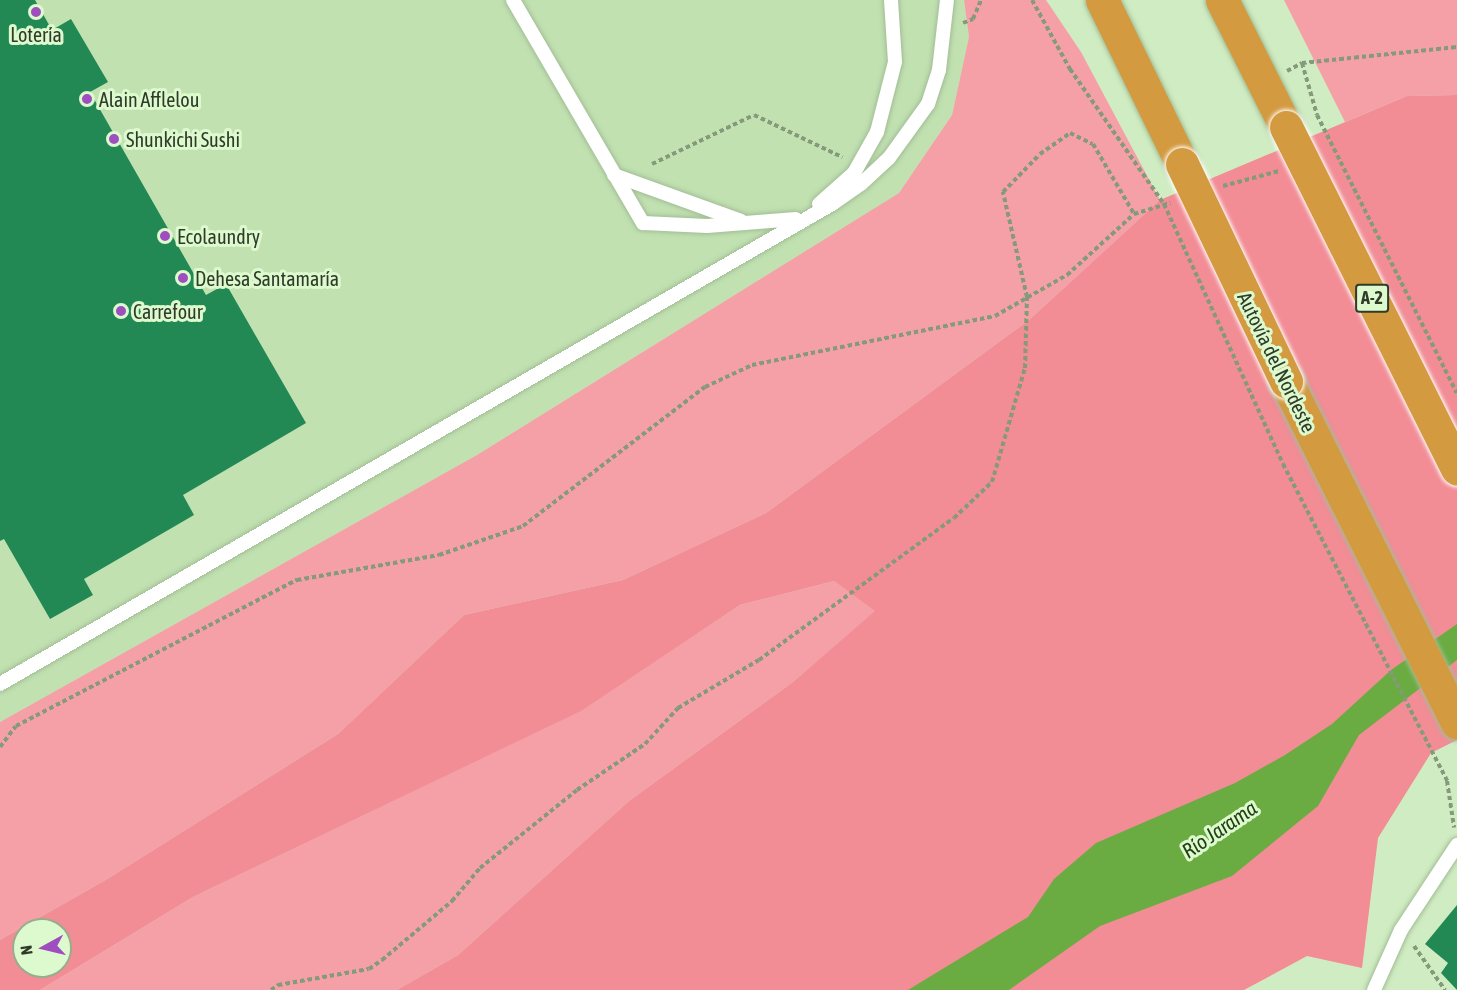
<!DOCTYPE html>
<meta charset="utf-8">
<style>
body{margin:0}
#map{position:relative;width:1457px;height:990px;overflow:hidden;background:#d0ecc2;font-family:"Asap Condensed",sans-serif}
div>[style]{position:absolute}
.built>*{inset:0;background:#c1e1b1}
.green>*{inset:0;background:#f5a0a6}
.forest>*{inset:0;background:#f28c95}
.water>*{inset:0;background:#6bac42}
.building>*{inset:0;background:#238954}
.path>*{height:4px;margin-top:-2px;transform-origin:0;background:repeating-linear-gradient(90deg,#85997b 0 4.5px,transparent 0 7.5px)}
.roads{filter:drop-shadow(0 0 2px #a2bd95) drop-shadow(0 0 2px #a2bd95)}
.lane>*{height:14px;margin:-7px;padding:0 7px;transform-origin:7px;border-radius:7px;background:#fff}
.highway>*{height:33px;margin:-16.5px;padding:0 16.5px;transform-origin:16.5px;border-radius:16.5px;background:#d49a40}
.bridges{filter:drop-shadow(0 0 2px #fff) drop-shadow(0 0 2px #fff)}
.highway-bridge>*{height:33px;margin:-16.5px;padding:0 16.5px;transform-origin:16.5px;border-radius:16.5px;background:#d49a40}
.dots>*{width:16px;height:16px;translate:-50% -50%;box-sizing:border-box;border:3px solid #ddfacf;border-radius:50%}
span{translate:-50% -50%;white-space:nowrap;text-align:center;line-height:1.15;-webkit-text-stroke:6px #ddfacf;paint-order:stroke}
.shield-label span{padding:2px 4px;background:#ddfacf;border:2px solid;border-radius:4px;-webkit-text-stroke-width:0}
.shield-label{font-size:18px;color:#2f3a29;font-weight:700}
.poi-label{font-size:20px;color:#2f3a29}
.left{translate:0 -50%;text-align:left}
.street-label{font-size:20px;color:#2f3a29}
.water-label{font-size:21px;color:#243e14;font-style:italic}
.north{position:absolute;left:12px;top:918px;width:60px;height:60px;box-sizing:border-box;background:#ddfacf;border:2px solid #97ad8d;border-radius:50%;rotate:262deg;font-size:16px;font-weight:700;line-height:24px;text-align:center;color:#2f3a29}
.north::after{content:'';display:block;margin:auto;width:21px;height:27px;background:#9e4ebe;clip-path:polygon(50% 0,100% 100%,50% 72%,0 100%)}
</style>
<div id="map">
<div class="built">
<i style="clip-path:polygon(0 0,964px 0,969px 37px,952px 115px,899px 193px,477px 455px,0 722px)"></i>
</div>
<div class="green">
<i style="clip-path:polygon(964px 0,1046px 0,1081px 52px,1160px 200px,1029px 320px,766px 513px,623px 580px,464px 615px,338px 734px,109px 878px,0 940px,0 722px,477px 455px,899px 193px,952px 115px,969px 37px)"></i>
<i style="clip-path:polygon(1284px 0,1457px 0,1457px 95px,1407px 96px,1345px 122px)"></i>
<i style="clip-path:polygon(834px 581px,876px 611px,793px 682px,629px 801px,458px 955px,397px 990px,40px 990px,193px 897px,580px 711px,740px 605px)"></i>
</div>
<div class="forest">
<i style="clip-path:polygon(evenodd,1457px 95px,1457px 740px,1431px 753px,1378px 838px,1362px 968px,1307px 956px,1244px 990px,397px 990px,458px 955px,629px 801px,793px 682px,875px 611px,834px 581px,740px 605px,581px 711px,193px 897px,40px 990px,0 990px,0 940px,109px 878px,338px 734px,464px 615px,623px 580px,766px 513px,1029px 320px,1160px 200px,1407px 96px,1457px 95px,24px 930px,60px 930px,60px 966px,24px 966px,24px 930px)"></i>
</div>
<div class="water">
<i style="clip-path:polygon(1457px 624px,1457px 660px,1359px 735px,1318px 806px,1232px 876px,1100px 926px,1009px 990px,908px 990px,1028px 917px,1054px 879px,1096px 843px,1235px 783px,1285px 755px,1332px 724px,1391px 670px)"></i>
</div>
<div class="building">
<i style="clip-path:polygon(0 0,35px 0,52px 30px,71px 19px,108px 82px,90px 92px,206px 295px,226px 284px,306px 423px,183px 495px,194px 515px,84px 579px,93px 595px,50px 619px,4px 539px,0 541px)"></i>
<i style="clip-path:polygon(1457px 905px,1457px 990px,1441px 973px,1448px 963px,1425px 944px)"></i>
</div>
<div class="path">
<i style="left:1032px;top:0;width:79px;rotate:61.2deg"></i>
<i style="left:1070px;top:69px;width:165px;rotate:55.2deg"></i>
<i style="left:1164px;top:204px;width:286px;rotate:65.4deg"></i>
<i style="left:1283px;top:464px;width:357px;rotate:62.6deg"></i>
<i style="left:1447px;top:781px;width:47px;rotate:81.3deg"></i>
<i style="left:963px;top:23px;width:11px;rotate:-22deg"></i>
<i style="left:973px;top:19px;width:21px;rotate:-67deg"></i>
<i style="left:1302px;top:63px;width:54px;rotate:73.9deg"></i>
<i style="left:1317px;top:115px;width:311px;rotate:63.3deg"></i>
<i style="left:1287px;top:71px;width:17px;rotate:-28deg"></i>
<i style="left:1302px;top:63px;width:156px;rotate:-5.9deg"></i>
<i style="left:652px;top:164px;width:113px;rotate:-25.7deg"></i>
<i style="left:754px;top:115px;width:98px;rotate:25.5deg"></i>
<i style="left:1223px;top:186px;width:58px;rotate:-15deg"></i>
<i style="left:0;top:747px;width:26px;rotate:-53deg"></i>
<i style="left:16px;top:726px;width:317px;rotate:-27.5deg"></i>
<i style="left:297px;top:580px;width:144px;rotate:-10deg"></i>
<i style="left:439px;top:555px;width:89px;rotate:-19deg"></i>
<i style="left:523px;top:526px;width:229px;rotate:-37.4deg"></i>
<i style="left:705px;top:387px;width:52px;rotate:-25.1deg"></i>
<i style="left:752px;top:365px;width:248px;rotate:-11.4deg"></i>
<i style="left:995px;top:316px;width:83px;rotate:-29.7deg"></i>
<i style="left:1067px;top:275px;width:91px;rotate:-42.3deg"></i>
<i style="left:1134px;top:214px;width:38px;rotate:-17deg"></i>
<i style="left:1414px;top:946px;width:54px;rotate:54.8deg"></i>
<i style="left:271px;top:990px;width:9px;rotate:-36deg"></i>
<i style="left:278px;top:985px;width:92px;rotate:-10deg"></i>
<i style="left:369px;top:969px;width:16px;rotate:-35deg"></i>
<i style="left:382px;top:960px;width:92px;rotate:-40.1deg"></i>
<i style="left:452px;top:901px;width:43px;rotate:-49.7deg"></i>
<i style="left:480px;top:868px;width:124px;rotate:-38.8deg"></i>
<i style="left:577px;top:790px;width:82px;rotate:-34.1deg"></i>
<i style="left:645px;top:744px;width:49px;rotate:-47.5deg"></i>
<i style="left:678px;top:708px;width:94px;rotate:-30.7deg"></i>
<i style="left:759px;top:660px;width:241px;rotate:-36.1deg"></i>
<i style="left:954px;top:518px;width:52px;rotate:-43.5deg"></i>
<i style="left:992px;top:482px;width:119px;rotate:-73.9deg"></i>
<i style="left:1025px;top:368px;width:71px;rotate:-88.4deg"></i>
<i style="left:1027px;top:297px;width:108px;rotate:-102.9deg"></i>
<i style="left:1003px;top:192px;width:53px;rotate:-45.8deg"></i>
<i style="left:1040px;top:154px;width:37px;rotate:-35deg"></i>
<i style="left:1070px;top:133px;width:25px;rotate:26deg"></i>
<i style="left:1093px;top:144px;width:81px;rotate:59.6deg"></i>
</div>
<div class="roads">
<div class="lane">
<i style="left:513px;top:0;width:258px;rotate:59.8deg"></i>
<i style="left:643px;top:223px;width:64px;rotate:2.7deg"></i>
<i style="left:707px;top:226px;width:89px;rotate:-4.5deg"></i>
<i style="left:614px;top:175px;width:135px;rotate:19.9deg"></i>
<i style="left:819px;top:204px;width:47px;rotate:-41.5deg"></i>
<i style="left:854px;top:173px;width:47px;rotate:-60.7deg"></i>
<i style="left:877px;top:132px;width:72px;rotate:-75.6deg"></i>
<i style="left:895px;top:62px;width:62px;rotate:-93.7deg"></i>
<i style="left:0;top:684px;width:961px;rotate:-29.98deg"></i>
<i style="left:832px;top:204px;width:35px;rotate:-35deg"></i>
<i style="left:861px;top:184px;width:38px;rotate:-43deg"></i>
<i style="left:889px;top:158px;width:67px;rotate:-54.2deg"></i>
<i style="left:928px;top:104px;width:36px;rotate:-72deg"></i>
<i style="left:939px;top:70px;width:70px;rotate:-83.5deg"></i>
<i style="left:1374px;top:990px;width:66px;rotate:-65.8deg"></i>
<i style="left:1401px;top:930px;width:102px;rotate:-56.6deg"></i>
</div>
<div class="highway">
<i style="left:1102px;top:0;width:182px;rotate:64deg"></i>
<i style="left:1222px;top:0;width:142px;rotate:63.3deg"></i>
<i style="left:1286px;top:381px;width:382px;rotate:63.4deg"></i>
</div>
</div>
<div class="bridges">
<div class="highway-bridge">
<i style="left:1286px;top:127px;width:382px;rotate:63.4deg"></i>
<i style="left:1182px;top:164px;width:241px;rotate:64.4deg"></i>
</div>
</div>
<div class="dots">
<i style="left:36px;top:12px;background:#9e4ebe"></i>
<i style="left:87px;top:99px;background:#9e4ebe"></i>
<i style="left:114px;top:139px;background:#9e4ebe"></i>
<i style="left:165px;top:236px;background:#9e4ebe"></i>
<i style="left:183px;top:278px;background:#9e4ebe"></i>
<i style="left:121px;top:311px;background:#9e4ebe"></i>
</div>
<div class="shield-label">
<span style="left:1372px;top:298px">A-2</span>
</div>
<div class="poi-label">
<span style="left:36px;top:34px">Lotería</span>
<span class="left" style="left:99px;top:99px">Alain Afflelou</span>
<span class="left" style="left:126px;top:139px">Shunkichi Sushi</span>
<span class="left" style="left:177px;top:236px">Ecolaundry</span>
<span class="left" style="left:195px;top:278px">Dehesa Santamaría</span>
<span class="left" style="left:133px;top:311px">Carrefour</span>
</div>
<div class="street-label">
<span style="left:1277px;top:362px;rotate:64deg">Autovía del Nordeste</span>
</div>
<div class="water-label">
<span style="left:1219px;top:829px;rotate:-34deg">Río Jarama</span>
</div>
<div class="north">N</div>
</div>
